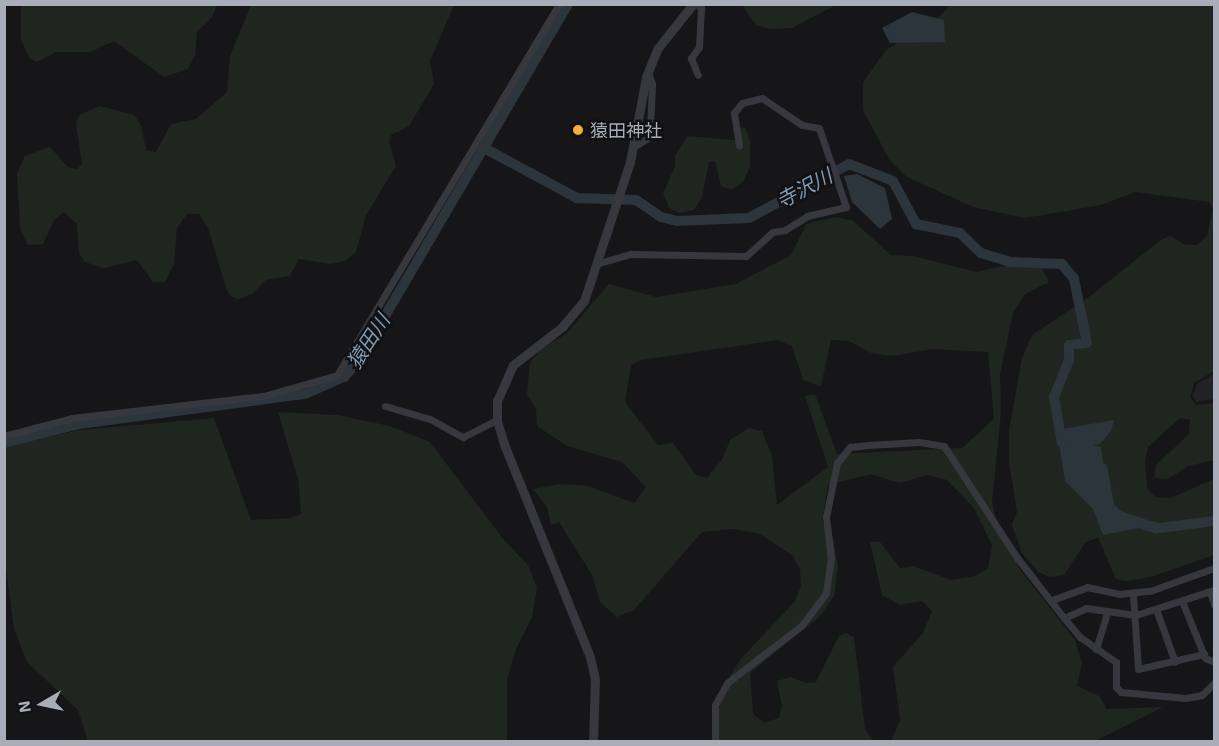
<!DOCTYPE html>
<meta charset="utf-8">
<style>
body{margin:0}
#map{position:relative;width:1219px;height:746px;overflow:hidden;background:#161618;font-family:"Exo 2","Noto Sans JP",sans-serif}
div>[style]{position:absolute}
.built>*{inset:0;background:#222225}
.green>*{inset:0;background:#1e261f}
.water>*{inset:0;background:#2c353c}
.river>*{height:10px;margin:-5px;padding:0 5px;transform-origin:5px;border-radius:5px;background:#2c353c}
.minor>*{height:7px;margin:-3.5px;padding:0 3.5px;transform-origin:3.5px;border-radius:3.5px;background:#37383d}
.tertiary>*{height:9px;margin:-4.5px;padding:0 4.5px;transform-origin:4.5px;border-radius:4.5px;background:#37383d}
.dots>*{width:16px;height:16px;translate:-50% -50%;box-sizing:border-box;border:3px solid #111113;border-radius:50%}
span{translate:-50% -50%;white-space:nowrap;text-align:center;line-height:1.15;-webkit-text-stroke:5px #111113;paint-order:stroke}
.poi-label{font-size:18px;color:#a8adb8}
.left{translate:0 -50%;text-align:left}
.water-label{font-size:20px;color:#7f9bb3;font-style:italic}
.frame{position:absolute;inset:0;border:6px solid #a8adb8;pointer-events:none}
.north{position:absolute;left:12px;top:674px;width:60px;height:60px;-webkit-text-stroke:4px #111113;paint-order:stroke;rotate:261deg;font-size:16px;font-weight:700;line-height:24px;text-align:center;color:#a8adb8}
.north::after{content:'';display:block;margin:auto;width:21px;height:27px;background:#a8adb8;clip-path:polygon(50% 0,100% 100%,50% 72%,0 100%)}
</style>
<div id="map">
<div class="built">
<i style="clip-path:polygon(1214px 374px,1214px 399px,1196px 402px,1193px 395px,1197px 384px)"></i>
</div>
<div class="green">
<i style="clip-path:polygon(21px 4px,217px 4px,217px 5px,212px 17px,197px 32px,195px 55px,188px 69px,164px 77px,114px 41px,90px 52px,56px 52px,37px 62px,30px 59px,21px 40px)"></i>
<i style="clip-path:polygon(251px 5px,454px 5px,430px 61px,434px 84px,409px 126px,391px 135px,389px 141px,396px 166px,366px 215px,356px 252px,345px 261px,331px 264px,299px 259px,290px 276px,266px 280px,252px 294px,238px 299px,230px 296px,226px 288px,208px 228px,199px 214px,187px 214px,177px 228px,174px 264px,165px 282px,153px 282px,137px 260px,104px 268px,85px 262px,79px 254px,77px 224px,64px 212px,54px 220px,43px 244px,28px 245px,20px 229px,17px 174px,25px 156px,50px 147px,68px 167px,77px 169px,82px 164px,76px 123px,79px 115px,100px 106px,134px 115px,141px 125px,146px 150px,156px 152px,171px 124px,196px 119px,227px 92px,230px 56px)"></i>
<i style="clip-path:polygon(742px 5px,742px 4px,836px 5px,792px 28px,770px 29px,756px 25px)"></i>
<i style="clip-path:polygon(950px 5px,1214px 5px,1214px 371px,1194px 383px,1190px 397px,1196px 405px,1214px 403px,1214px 460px,1188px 466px,1168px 479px,1154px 478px,1156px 465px,1189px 434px,1190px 420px,1180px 418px,1148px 447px,1145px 461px,1147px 488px,1155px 497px,1171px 498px,1214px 479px,1214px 555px,1151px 577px,1126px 581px,1116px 579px,1098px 537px,1085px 543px,1064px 575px,1050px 577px,1038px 572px,1022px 553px,1012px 525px,1017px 512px,1009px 462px,1009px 430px,1022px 358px,1032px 335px,1089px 297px,1162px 239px,1170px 236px,1186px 245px,1197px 245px,1207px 236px,1213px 209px,1209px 202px,1136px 192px,1101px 205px,1025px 218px,973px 207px,907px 177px,889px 159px,863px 110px,863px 82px,886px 50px,938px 18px)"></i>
<i style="clip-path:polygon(733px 126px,745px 128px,750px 140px,750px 167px,743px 182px,731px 190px,721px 186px,715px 161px,709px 162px,702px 197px,694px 210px,680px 213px,670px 209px,663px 194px,675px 166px,675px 156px,687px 136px,735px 140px)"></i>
<i style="clip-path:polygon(evenodd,835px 217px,852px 220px,891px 255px,914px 256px,977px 272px,1023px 261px,1039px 262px,1049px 282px,1025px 294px,1013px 313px,1000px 374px,1001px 412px,992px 502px,998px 529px,1021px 571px,1075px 640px,1082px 663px,1077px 686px,1099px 696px,1107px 709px,1163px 707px,1095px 741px,891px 741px,900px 720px,893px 667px,923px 633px,932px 611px,922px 601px,900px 605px,882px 595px,870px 542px,880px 542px,900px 568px,913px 566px,951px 580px,975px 576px,988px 568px,992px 545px,974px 508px,947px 480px,927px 475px,900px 483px,870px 474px,828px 485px,822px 521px,833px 537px,838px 566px,834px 596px,820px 616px,750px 673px,753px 714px,764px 723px,779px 718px,782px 706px,777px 681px,790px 677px,806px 683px,816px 682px,839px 636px,846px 633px,854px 637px,865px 729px,874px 741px,719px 741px,717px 720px,723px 687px,740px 660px,795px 601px,801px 586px,800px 570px,793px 556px,760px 534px,733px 529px,702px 532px,634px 610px,617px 617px,600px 602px,592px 575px,559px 522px,551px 525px,547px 507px,533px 489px,560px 484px,589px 486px,634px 503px,646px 487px,622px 462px,567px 446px,537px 426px,536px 409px,527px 394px,530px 362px,541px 349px,566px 334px,609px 284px,656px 297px,736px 284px,791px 255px,806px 224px,835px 217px,777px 340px,792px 346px,803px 380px,821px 386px,831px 340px,849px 341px,871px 353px,892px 356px,933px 349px,988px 352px,994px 419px,962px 448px,837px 454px,815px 394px,805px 396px,828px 467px,777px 505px,772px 456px,762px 431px,749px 428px,730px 440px,723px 458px,707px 478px,696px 475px,673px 443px,658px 445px,625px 402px,631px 365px,641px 360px,777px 340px)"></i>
<i style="clip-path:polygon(278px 412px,337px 415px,390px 426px,430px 442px,504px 540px,528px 565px,537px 588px,532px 617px,516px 649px,507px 680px,507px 741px,88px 741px,78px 710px,27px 662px,14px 629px,6px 568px,6px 447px,79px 430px,214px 418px,251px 520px,291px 518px,301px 514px,298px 479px)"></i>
</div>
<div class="water">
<i style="clip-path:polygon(912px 12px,944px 20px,945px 42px,890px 43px,882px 28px)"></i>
<i style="clip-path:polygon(857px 174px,885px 188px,892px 219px,880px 229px,852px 202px,844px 176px)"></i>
<i style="clip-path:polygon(1114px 420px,1111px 431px,1100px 444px,1093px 445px,1101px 447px,1103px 463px,1107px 465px,1114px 504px,1121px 511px,1159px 524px,1157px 534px,1139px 528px,1103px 535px,1093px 509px,1065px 481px,1057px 430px)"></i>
</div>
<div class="river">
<i style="left:484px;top:148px;width:106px;rotate:28.3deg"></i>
<i style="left:577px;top:198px;width:59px;rotate:1.9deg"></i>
<i style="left:636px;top:200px;width:30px;rotate:34deg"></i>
<i style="left:661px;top:217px;width:16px;rotate:14deg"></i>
<i style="left:677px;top:221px;width:72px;rotate:-2.4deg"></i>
<i style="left:749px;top:218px;width:114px;rotate:-28.4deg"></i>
<i style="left:849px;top:164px;width:47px;rotate:21.1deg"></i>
<i style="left:893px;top:181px;width:49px;rotate:61.9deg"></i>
<i style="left:916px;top:224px;width:45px;rotate:11.6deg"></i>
<i style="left:960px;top:233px;width:29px;rotate:44deg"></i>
<i style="left:981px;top:253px;width:30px;rotate:17deg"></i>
<i style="left:1010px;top:262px;width:52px;rotate:2.2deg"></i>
<i style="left:1062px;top:264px;width:19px;rotate:51deg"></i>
<i style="left:1074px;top:279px;width:65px;rotate:78.5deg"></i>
<i style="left:1087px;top:343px;width:18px;rotate:174deg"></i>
<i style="left:1069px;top:345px;width:15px;rotate:90deg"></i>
<i style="left:1069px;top:360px;width:40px;rotate:112deg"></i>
<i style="left:1054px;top:397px;width:47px;rotate:80.1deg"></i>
<i style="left:4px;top:443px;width:77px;rotate:-14.2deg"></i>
<i style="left:79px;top:424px;width:228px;rotate:-7.6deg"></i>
<i style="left:305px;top:394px;width:43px;rotate:-23.6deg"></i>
<i style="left:344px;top:377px;width:21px;rotate:-47deg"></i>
<i style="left:358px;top:362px;width:415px;rotate:-59.6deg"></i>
<i style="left:1146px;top:525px;width:14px;rotate:12deg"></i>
<i style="left:1160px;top:528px;width:54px;rotate:-7.4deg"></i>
</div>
<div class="minor">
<i style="left:697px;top:4px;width:6px;rotate:45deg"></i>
<i style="left:701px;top:8px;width:39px;rotate:93deg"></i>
<i style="left:699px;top:47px;width:14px;rotate:126deg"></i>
<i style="left:691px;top:58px;width:18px;rotate:68deg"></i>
<i style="left:632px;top:148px;width:17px;rotate:-33deg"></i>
<i style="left:646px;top:139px;width:10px;rotate:-66deg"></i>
<i style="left:650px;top:130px;width:46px;rotate:-87.5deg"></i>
<i style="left:652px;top:84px;width:13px;rotate:-108deg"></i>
<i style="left:599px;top:263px;width:33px;rotate:-16deg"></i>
<i style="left:631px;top:254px;width:115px;rotate:1deg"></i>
<i style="left:746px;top:256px;width:36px;rotate:-42deg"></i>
<i style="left:773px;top:232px;width:12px;rotate:-9deg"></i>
<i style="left:785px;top:230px;width:26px;rotate:-32deg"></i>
<i style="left:807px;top:216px;width:40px;rotate:-13deg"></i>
<i style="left:846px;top:207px;width:83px;rotate:-108.9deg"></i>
<i style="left:819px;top:128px;width:17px;rotate:-170deg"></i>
<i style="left:802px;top:125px;width:48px;rotate:-146deg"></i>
<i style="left:762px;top:98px;width:21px;rotate:166deg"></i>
<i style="left:742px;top:103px;width:13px;rotate:129deg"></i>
<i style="left:734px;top:113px;width:33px;rotate:81deg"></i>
<i style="left:385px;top:406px;width:47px;rotate:16.1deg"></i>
<i style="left:430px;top:419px;width:38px;rotate:29deg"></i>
<i style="left:463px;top:437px;width:38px;rotate:-27deg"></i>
<i style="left:4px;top:436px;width:70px;rotate:-14.8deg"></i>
<i style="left:72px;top:418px;width:192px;rotate:-6.6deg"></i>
<i style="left:263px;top:396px;width:77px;rotate:-15.8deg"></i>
<i style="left:337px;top:375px;width:432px;rotate:-59.1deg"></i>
<i style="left:1210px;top:592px;width:13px;rotate:72deg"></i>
<i style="left:1133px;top:594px;width:75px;rotate:86.2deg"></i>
<i style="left:1138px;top:669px;width:68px;rotate:-12.8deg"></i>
<i style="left:1052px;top:600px;width:37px;rotate:-20deg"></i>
<i style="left:1087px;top:587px;width:33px;rotate:12deg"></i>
<i style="left:1119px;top:594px;width:31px;rotate:-6deg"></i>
<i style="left:1150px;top:591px;width:68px;rotate:-19.8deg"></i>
<i style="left:1182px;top:601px;width:61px;rotate:68deg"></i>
<i style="left:1205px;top:658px;width:10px;rotate:24deg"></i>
<i style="left:1157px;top:612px;width:53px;rotate:70.2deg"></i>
<i style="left:1064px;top:618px;width:24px;rotate:-24deg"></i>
<i style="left:1086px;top:608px;width:50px;rotate:8deg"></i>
<i style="left:1136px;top:615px;width:82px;rotate:-17.8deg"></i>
<i style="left:1096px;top:649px;width:38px;rotate:-73deg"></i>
<i style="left:715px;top:742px;width:37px;rotate:-90deg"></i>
<i style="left:715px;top:705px;width:25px;rotate:-61deg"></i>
<i style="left:727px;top:683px;width:95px;rotate:-37.7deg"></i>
<i style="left:802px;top:625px;width:40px;rotate:-53deg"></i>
<i style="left:826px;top:593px;width:35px;rotate:-82deg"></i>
<i style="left:831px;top:558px;width:41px;rotate:-97deg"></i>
<i style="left:826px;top:517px;width:55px;rotate:-78.5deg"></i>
<i style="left:837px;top:463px;width:21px;rotate:-51deg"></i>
<i style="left:850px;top:447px;width:18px;rotate:-6deg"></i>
<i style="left:868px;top:445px;width:51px;rotate:-3.4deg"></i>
<i style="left:919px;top:442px;width:25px;rotate:9deg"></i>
<i style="left:944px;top:446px;width:135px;rotate:56.8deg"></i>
<i style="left:1018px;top:559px;width:75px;rotate:52.1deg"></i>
<i style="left:1064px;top:618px;width:25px;rotate:50deg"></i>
<i style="left:1080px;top:637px;width:44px;rotate:34.8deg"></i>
<i style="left:1116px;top:662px;width:25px;rotate:90deg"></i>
<i style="left:1116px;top:687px;width:7px;rotate:45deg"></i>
<i style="left:1121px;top:692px;width:65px;rotate:5.3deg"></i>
<i style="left:1186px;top:698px;width:16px;rotate:-11deg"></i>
<i style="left:1202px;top:695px;width:17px;rotate:-45deg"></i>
</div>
<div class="tertiary">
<i style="left:593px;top:742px;width:63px;rotate:-88.2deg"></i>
<i style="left:595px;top:679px;width:23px;rotate:-103deg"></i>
<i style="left:590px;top:657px;width:227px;rotate:-112deg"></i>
<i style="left:505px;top:447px;width:28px;rotate:-107deg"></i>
<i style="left:497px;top:420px;width:19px;rotate:-90deg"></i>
<i style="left:497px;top:401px;width:39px;rotate:-66deg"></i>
<i style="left:513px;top:365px;width:62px;rotate:-37.8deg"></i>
<i style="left:562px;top:327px;width:34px;rotate:-50deg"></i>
<i style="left:584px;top:301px;width:146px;rotate:-71.7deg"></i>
<i style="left:630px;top:162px;width:86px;rotate:-79.3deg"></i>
<i style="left:646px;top:77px;width:31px;rotate:-68deg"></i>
<i style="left:658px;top:48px;width:56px;rotate:-51.5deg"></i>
</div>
<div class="dots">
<i style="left:578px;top:130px;background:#f2b134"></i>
</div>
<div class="poi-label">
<span class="left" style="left:590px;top:130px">猿田神社</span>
</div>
<div class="water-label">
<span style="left:804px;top:188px;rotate:-28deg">寺沢川</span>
<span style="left:368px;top:341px;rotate:-57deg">猿田川</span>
</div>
<div class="frame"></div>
<div class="north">N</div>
</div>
